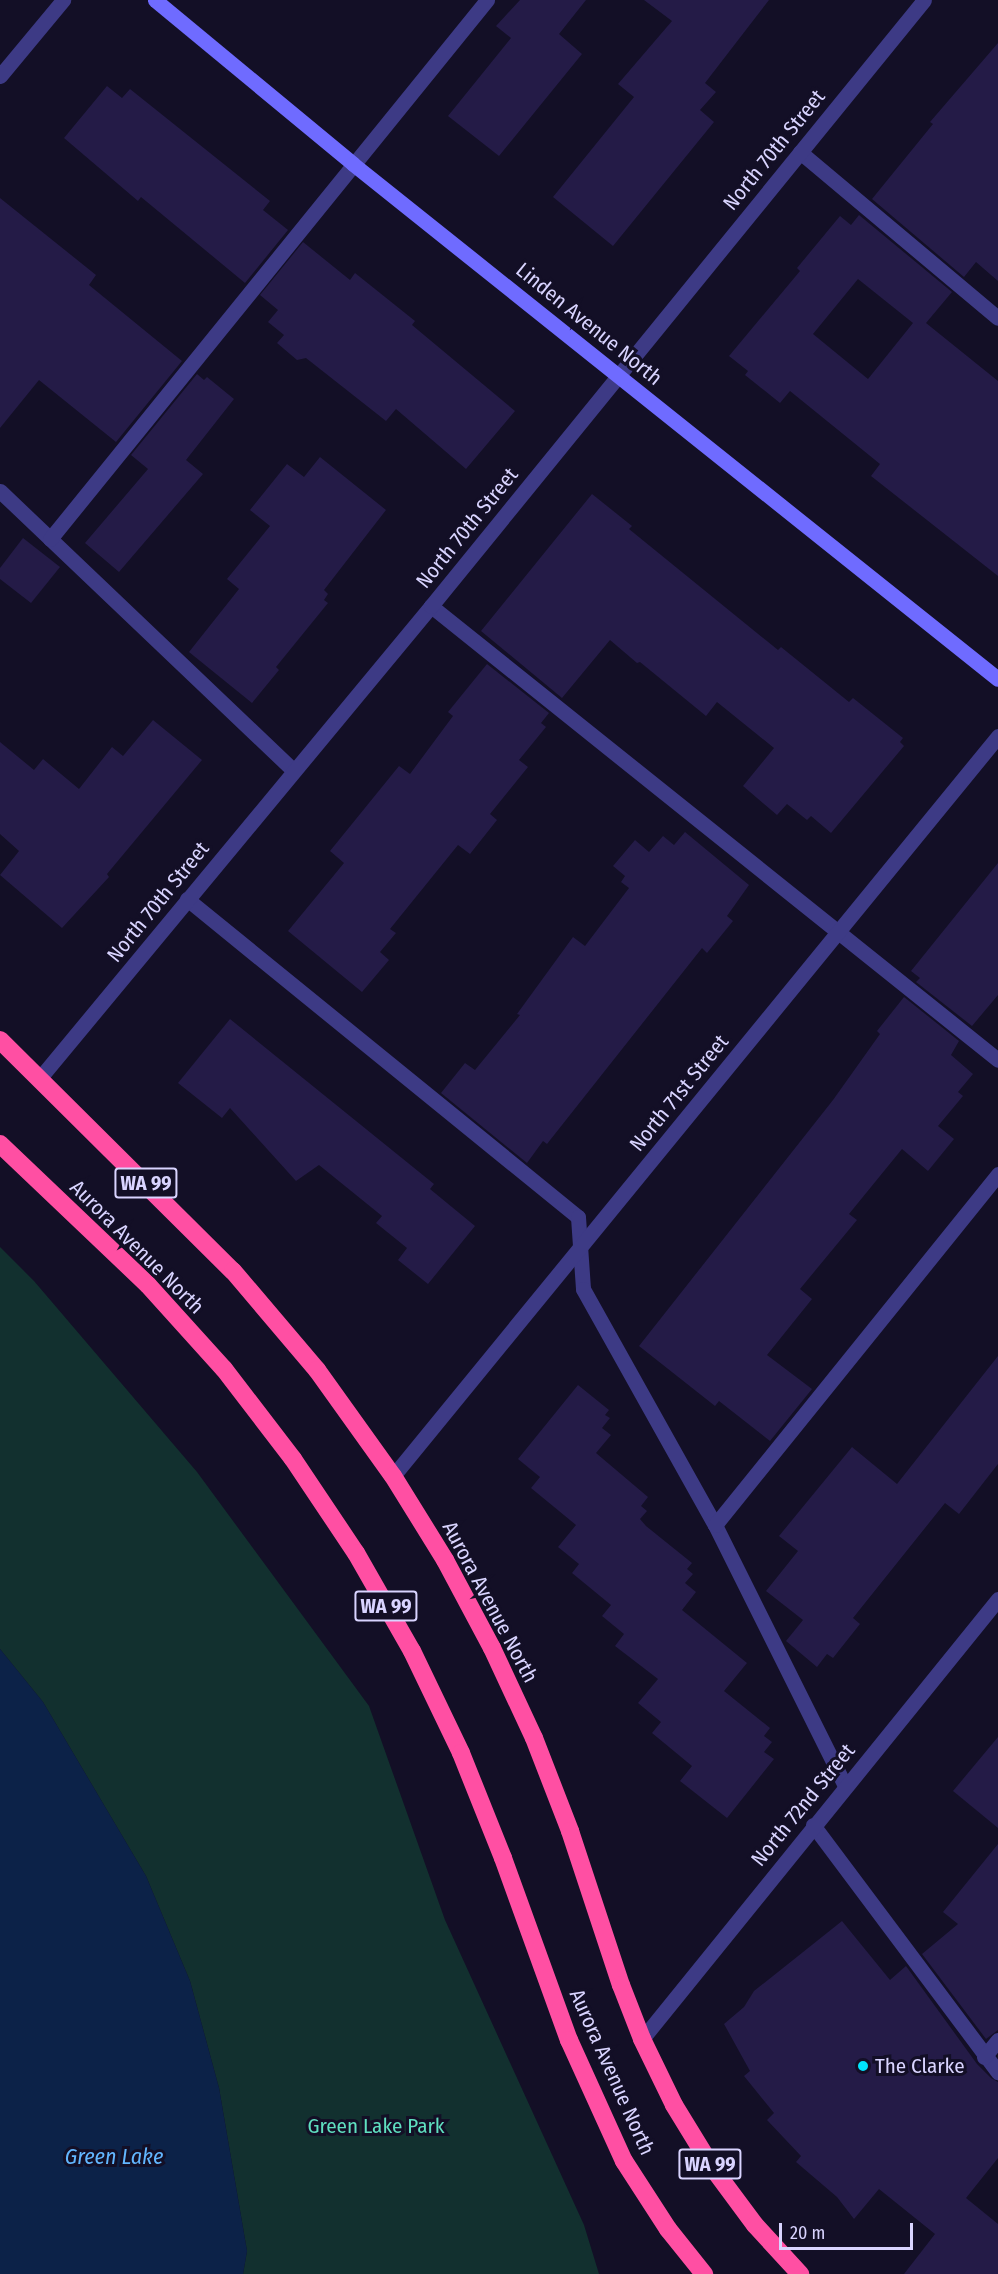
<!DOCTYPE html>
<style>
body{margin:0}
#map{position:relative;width:998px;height:2274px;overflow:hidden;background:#130f26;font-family:"Fira Sans Condensed",sans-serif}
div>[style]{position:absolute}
.green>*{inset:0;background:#12302f}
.water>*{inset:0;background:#0c2248}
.building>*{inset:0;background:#241b47}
.lane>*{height:15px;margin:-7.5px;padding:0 7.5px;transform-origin:7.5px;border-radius:7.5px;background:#3d3a85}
.street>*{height:15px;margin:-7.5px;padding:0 7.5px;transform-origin:7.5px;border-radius:7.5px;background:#3d3a85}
.secondary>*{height:15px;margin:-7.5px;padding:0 7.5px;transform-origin:7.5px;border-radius:7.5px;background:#6f6bff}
.highway>*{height:18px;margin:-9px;padding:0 9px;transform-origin:9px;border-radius:9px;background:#ff4fa3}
.dots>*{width:16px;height:16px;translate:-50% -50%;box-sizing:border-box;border:3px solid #130f26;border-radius:50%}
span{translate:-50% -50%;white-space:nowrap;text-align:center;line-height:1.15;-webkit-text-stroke:6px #130f26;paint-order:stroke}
.shield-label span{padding:2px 4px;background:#130f26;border:2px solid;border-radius:4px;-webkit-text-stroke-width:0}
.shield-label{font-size:20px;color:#d9d4ff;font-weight:700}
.street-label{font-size:21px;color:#d9d4ff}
.poi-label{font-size:21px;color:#d9d4ff}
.left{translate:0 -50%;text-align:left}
.park-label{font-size:21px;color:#5fe0c0}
.water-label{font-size:22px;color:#62b6ff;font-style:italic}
.scale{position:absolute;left:779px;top:2223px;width:134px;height:27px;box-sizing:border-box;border:3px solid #d9d4ff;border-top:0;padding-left:8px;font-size:18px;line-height:21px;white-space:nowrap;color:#d9d4ff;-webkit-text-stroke:4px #130f26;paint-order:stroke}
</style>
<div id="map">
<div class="green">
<i style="clip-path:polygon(0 1247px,34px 1281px,197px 1472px,369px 1706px,445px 1920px,584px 2225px,599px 2274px,243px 2274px,247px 2251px,219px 2088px,190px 1981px,146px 1876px,43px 1702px,0 1649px)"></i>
</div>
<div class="water">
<i style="clip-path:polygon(0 1649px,43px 1702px,146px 1876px,190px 1981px,219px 2088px,247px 2251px,243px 2274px,0 2274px)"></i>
</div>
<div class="building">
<i style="clip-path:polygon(520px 0,586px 0,559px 34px,582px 54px,499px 156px,448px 116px,511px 38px,496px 26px)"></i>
<i style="clip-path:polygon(644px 0,769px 0,705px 83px,716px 92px,700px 110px,714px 122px,613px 246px,553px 197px,634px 97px,618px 84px,672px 21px)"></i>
<i style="clip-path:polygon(998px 43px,998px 281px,976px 262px,964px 277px,872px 199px,933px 124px,930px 122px)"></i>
<i style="clip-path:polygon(107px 86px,122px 98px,130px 89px,270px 201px,263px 210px,288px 230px,245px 283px,141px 197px,138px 201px,64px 138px)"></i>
<i style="clip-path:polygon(0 198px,96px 275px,89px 285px,182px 361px,116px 442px,39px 380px,0 428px)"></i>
<i style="clip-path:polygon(evenodd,859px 215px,952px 292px,926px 323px,998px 381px,998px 576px,871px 476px,880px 464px,790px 391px,780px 403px,745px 375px,748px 371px,729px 356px,800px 271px,797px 268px,840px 216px,851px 225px,859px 215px,858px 279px,913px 323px,868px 379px,813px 334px,858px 279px)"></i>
<i style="clip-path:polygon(303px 242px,350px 280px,355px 273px,415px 321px,412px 325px,515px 411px,466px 469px,396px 409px,386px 421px,306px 358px,297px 360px,277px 343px,284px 335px,268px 322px,278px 310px,260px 295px)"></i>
<i style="clip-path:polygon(197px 374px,204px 380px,207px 377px,234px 399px,186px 460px,203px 474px,119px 572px,85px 543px,148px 469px,131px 455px)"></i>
<i style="clip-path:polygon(320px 457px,386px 510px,324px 590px,328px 594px,324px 600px,328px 603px,276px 667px,279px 670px,252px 703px,189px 652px,239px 589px,227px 579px,270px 526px,250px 510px,287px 464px,304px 477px)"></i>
<i style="clip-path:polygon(592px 494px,632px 526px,629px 529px,778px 650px,781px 647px,849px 702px,853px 698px,903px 738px,900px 742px,904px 746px,831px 833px,811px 816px,807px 820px,787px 804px,777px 815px,743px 786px,774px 748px,717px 702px,706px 716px,640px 662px,637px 663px,610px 640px,562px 698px,481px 631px)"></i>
<i style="clip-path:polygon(23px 538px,60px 567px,31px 603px,0 579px,0 568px)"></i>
<i style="clip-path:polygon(487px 664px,549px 713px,541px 723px,546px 727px,519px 760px,528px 767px,490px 814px,497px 820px,470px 854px,458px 845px,390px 929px,396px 933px,380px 952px,389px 960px,362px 992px,288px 931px,344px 863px,330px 851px,399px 766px,410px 774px,453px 716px,448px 712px)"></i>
<i style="clip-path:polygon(153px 720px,202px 760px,107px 874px,109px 877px,62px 928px,0 875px,19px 851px,0 834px,0 742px,34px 770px,43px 759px,79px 789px,112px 747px,123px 756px)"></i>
<i style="clip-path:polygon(685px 832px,749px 885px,727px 916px,733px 921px,707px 953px,702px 948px,547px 1144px,543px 1141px,527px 1163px,441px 1093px,465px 1063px,475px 1070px,520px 1015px,517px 1014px,573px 937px,585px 946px,629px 888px,621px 882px,625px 876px,613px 866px,635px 840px,649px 852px,663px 836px,674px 845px)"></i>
<i style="clip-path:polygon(998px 863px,998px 995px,972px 1026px,916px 982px,920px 978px,911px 971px)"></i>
<i style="clip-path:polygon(904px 997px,959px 1041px,951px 1055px,973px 1074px,958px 1092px,963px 1096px,938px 1126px,954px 1139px,928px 1171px,902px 1149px,849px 1214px,857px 1220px,800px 1289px,812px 1299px,767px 1355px,812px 1389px,770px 1441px,719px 1401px,715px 1406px,639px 1346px,833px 1100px,880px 1034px,877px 1031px)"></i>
<i style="clip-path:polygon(230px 1019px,434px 1184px,430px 1189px,475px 1226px,428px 1284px,398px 1260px,407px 1248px,376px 1223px,382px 1216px,319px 1165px,296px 1181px,230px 1108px,222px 1118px,178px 1083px)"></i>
<i style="clip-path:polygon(998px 1356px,998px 1464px,959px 1514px,945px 1503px,853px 1618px,860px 1624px,833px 1658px,827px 1654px,817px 1667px,786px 1641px,803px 1620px,766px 1591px,798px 1551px,779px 1536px,852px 1447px,897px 1484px)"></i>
<i style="clip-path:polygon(578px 1385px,609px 1410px,605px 1415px,610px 1418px,602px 1428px,611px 1435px,596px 1453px,648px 1497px,641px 1506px,647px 1511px,640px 1519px,646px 1526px,692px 1563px,687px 1569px,693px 1574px,685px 1583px,696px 1592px,682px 1610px,747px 1663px,724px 1691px,770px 1728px,764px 1736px,772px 1742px,764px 1752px,774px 1759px,727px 1818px,680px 1781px,692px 1766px,652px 1733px,661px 1722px,638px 1703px,658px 1679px,615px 1646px,624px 1634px,602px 1616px,611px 1605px,572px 1573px,579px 1564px,558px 1547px,576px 1525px,531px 1488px,540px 1477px,518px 1459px)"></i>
<i style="clip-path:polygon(998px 1737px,998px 1828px,953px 1791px)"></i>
<i style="clip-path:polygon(998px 1844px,998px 2030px,986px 2039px,922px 1954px,958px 1924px,943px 1912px)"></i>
<i style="clip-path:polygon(842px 1921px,890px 1980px,906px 1966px,977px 2064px,991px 2078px,998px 2082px,998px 2158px,966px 2198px,998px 2224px,998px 2274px,904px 2274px,935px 2234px,879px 2189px,854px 2219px,837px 2197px,796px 2162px,801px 2156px,767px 2120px,774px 2113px,744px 2076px,750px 2071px,724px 2024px,744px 2007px,754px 1991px)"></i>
</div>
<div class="lane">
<i style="left:800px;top:152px;width:258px;rotate:40deg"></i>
<i style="left:0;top:491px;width:405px;rotate:43.6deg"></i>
<i style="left:50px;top:539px;width:694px;rotate:-50.97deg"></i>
<i style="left:431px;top:606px;width:726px;rotate:38.68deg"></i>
<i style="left:187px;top:899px;width:504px;rotate:39.12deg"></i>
<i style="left:578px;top:1217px;width:72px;rotate:86deg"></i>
<i style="left:583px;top:1289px;width:270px;rotate:60.8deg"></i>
<i style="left:715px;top:1525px;width:292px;rotate:63.5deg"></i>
<i style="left:715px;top:1525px;width:451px;rotate:-51.1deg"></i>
<i style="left:813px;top:1825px;width:309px;rotate:53.2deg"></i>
<i style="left:984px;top:2057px;width:22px;rotate:-51deg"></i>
</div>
<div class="street">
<i style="left:0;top:76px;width:99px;rotate:-50.3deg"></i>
<i style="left:39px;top:1079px;width:614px;rotate:-50.35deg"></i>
<i style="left:431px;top:606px;width:781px;rotate:-50.87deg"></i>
<i style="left:393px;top:1476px;width:956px;rotate:-50.73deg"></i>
<i style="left:642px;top:2039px;width:566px;rotate:-51.02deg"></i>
</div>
<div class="secondary">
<i style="left:155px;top:0;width:257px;rotate:39.6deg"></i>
<i style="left:353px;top:164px;width:825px;rotate:38.61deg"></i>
</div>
<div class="highway">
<i style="left:0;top:1040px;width:328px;rotate:44.8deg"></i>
<i style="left:233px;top:1271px;width:130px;rotate:49.7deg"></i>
<i style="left:317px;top:1370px;width:130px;rotate:54.4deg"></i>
<i style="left:393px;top:1476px;width:99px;rotate:58.2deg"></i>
<i style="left:445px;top:1560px;width:100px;rotate:61.9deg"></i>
<i style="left:492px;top:1648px;width:99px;rotate:65deg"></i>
<i style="left:534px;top:1738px;width:100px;rotate:68.8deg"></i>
<i style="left:570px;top:1831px;width:162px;rotate:71.7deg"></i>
<i style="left:621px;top:1985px;width:58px;rotate:68.7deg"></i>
<i style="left:642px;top:2039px;width:73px;rotate:64.1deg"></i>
<i style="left:674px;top:2105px;width:73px;rotate:58.5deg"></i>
<i style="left:712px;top:2167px;width:72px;rotate:53.4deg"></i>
<i style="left:755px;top:2225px;width:67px;rotate:47.4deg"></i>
<i style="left:0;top:1144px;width:204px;rotate:43.6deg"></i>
<i style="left:148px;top:1285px;width:113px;rotate:47.9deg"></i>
<i style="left:224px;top:1369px;width:113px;rotate:52.5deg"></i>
<i style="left:293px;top:1459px;width:113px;rotate:56.2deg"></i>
<i style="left:356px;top:1553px;width:113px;rotate:60.3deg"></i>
<i style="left:412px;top:1651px;width:113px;rotate:64.3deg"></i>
<i style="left:461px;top:1753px;width:113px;rotate:68.2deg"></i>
<i style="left:503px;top:1858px;width:194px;rotate:70.1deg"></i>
<i style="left:569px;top:2040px;width:133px;rotate:65.6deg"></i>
<i style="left:624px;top:2161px;width:81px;rotate:57.1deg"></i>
<i style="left:668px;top:2229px;width:58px;rotate:51.3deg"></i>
</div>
<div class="dots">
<i style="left:863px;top:2066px;background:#00e5ff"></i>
</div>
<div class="shield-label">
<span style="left:146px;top:1183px">WA 99</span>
<span style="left:386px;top:1606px">WA 99</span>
<span style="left:710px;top:2164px">WA 99</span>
</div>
<div class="street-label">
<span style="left:774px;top:150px;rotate:-51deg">North 70th Street</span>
<span style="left:589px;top:324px;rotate:39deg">Linden Avenue North</span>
<span style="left:467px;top:528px;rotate:-51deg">North 70th Street</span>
<span style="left:158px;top:902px;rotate:-51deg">North 70th Street</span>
<span style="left:679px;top:1093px;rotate:-51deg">North 71st Street</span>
<span style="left:137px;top:1247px;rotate:45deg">Aurora Avenue North</span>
<span style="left:490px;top:1602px;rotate:62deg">Aurora Avenue North</span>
<span style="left:803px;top:1805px;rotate:-51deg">North 72nd Street</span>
<span style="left:612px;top:2072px;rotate:66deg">Aurora Avenue North</span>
</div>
<div class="poi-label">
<span class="left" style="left:875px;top:2066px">The Clarke</span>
</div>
<div class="park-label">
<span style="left:376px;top:2126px">Green Lake Park</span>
</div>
<div class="water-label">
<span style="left:114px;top:2157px">Green Lake</span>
</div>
<div class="scale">20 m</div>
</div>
